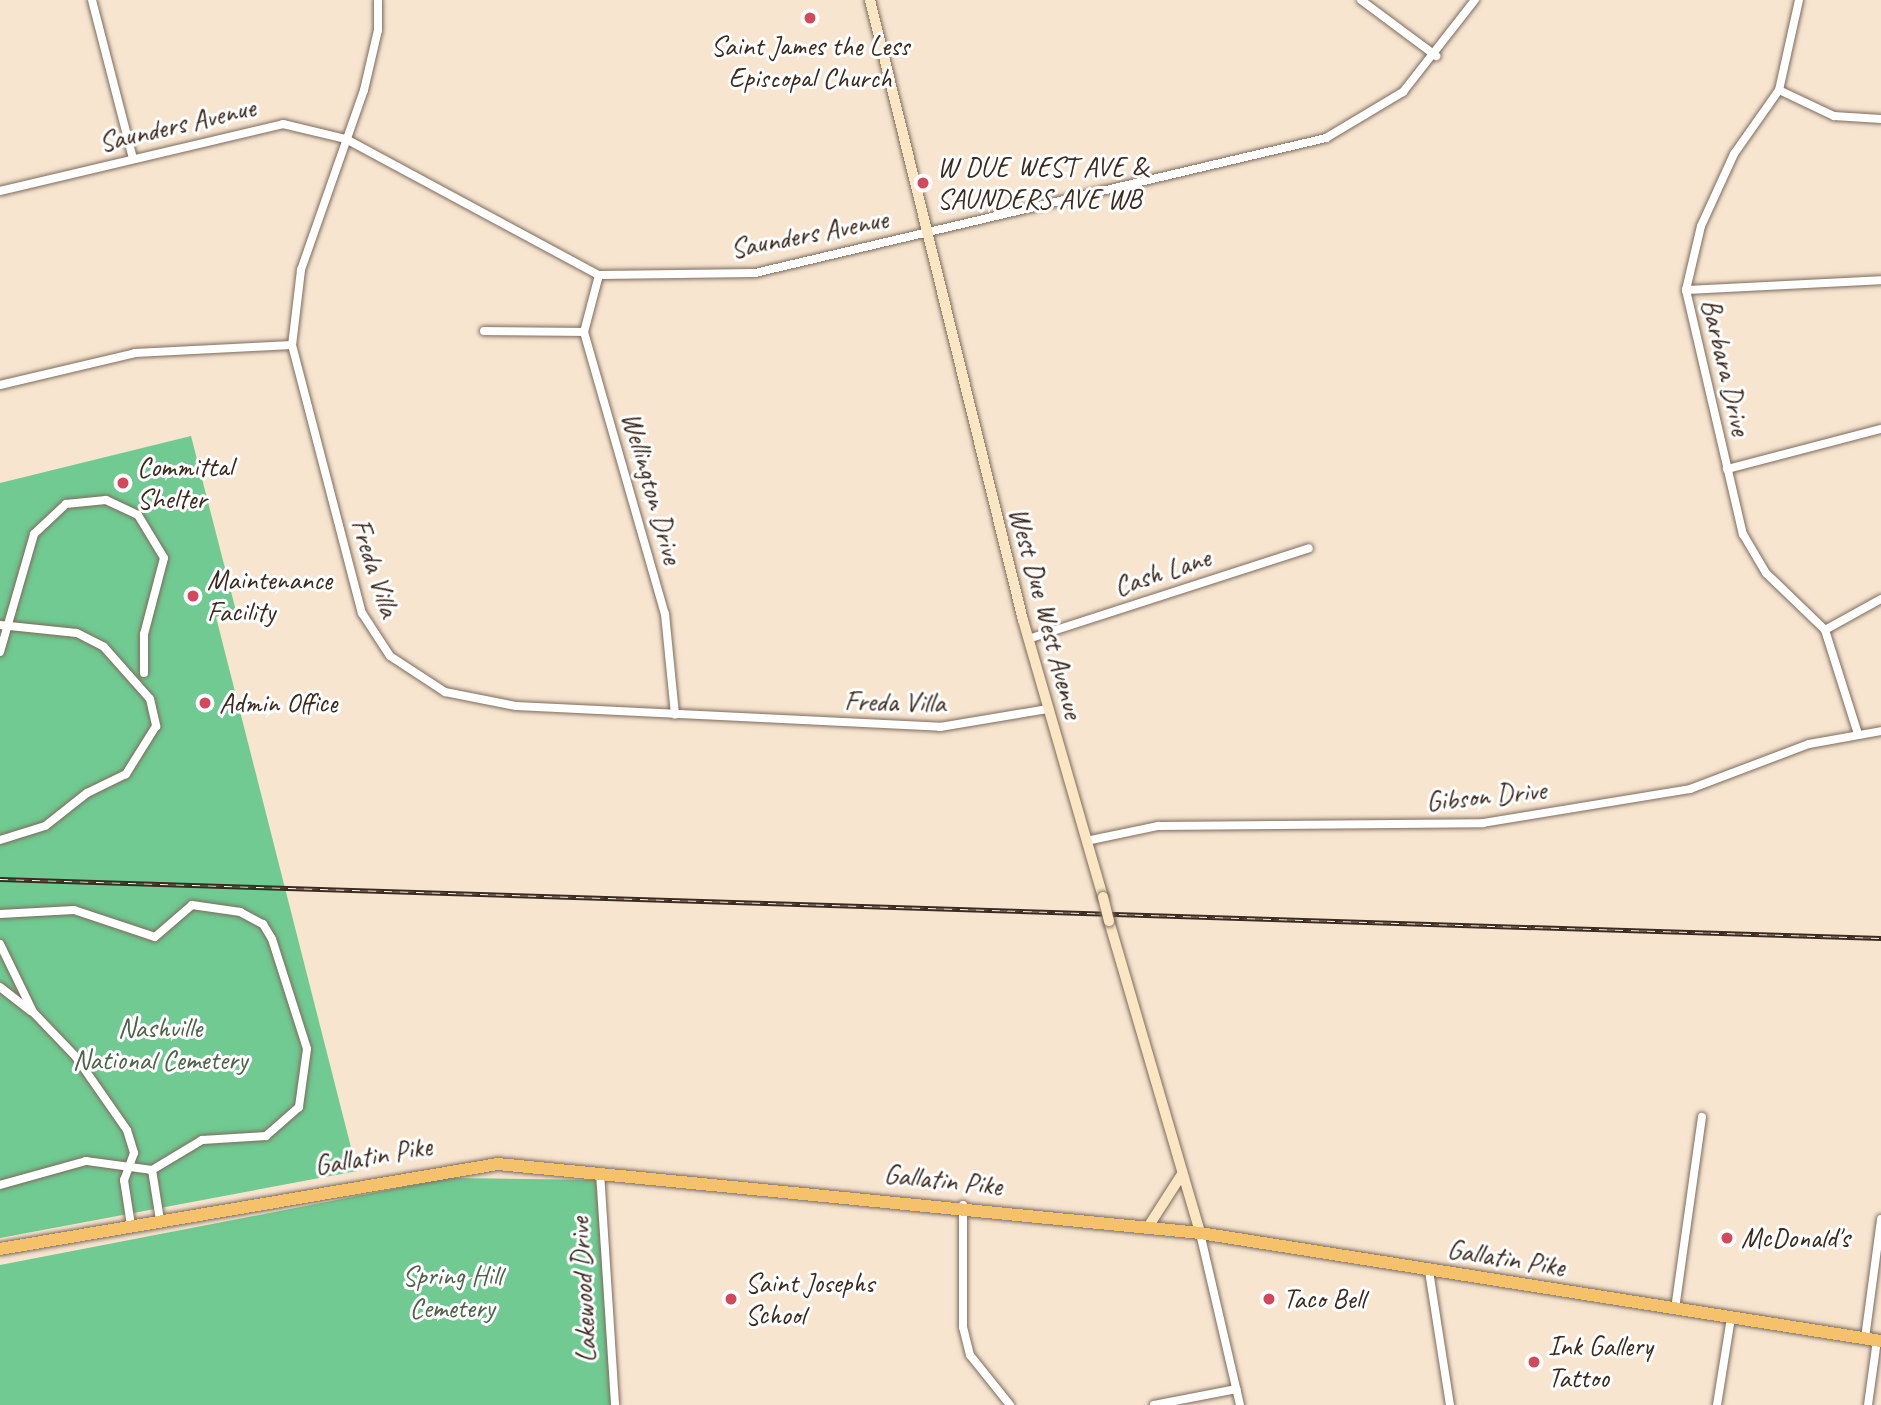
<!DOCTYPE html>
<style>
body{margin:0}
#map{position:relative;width:1881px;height:1405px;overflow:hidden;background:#f7e5d0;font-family:Caveat,sans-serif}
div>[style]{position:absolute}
.green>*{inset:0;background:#70ca92}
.roads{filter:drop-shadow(0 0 2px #7d6b5c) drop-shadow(0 0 2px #7d6b5c)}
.street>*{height:8px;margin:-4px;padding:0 4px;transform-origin:4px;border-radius:4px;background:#fff}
.secondary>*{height:10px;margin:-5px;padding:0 5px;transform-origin:5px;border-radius:5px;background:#fbe6c4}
.primary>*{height:12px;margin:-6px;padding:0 6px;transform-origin:6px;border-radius:6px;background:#f5c16b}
.rail>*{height:5px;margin-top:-2.5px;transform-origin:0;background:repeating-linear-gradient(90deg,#fff 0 8px,#3b2a1e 0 16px);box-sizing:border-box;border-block:2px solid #3b2a1e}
.bridges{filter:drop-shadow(0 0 2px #7d6b5c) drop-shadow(0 0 2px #7d6b5c)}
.secondary-bridge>*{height:10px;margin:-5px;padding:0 5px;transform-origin:5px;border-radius:5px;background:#fbe6c4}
.dots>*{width:19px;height:19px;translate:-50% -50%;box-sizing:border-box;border:4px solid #fff;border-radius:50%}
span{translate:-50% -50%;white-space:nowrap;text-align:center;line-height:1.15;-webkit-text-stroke:6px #fff;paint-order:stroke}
.poi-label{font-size:28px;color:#3b2a1e}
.left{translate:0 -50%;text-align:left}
.street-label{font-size:28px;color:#3b2a1e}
.park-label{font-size:28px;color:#4e6247}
</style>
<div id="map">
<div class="green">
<i style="clip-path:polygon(191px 436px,236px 611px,216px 617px,357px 1171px,0 1238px,0 483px)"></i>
<i style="clip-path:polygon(450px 1178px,596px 1180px,614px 1405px,0 1405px,0 1265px)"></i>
</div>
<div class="roads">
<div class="street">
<i style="left:92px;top:0;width:163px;rotate:75.5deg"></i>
<i style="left:378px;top:0;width:30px;rotate:90deg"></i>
<i style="left:378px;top:30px;width:62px;rotate:103.1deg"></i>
<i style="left:364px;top:90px;width:191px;rotate:109.3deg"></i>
<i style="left:301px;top:270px;width:76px;rotate:96.8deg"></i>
<i style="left:292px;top:345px;width:277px;rotate:75.4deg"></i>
<i style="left:362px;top:613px;width:51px;rotate:56.9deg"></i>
<i style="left:390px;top:656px;width:66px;rotate:33.2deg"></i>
<i style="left:445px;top:692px;width:72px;rotate:11.2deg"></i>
<i style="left:516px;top:706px;width:425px;rotate:2.8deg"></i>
<i style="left:940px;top:727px;width:109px;rotate:-9.5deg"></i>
<i style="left:1361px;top:0;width:94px;rotate:36.7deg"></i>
<i style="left:1799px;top:0;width:92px;rotate:102.5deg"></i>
<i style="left:1779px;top:90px;width:78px;rotate:125.1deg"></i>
<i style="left:1734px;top:154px;width:79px;rotate:114.6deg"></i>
<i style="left:1701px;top:226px;width:66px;rotate:103.2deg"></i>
<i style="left:1686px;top:290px;width:251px;rotate:76.9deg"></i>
<i style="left:1743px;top:534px;width:45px;rotate:59.5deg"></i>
<i style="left:1766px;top:573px;width:82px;rotate:44deg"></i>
<i style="left:1825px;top:630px;width:106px;rotate:72.4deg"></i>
<i style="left:1779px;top:90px;width:61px;rotate:25.3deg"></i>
<i style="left:1834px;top:116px;width:47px;rotate:3.7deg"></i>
<i style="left:0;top:191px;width:291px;rotate:-13.3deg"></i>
<i style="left:283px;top:124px;width:65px;rotate:13.4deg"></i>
<i style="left:346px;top:139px;width:287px;rotate:28.3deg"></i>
<i style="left:599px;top:275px;width:156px;rotate:-0.7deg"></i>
<i style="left:755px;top:273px;width:587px;rotate:-13.3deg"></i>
<i style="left:1326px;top:138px;width:90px;rotate:-30.9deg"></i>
<i style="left:1403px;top:92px;width:117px;rotate:-52deg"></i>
<i style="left:599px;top:275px;width:59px;rotate:104.7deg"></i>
<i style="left:584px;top:332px;width:293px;rotate:74deg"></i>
<i style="left:665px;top:614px;width:101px;rotate:84.3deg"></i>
<i style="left:1686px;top:290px;width:195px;rotate:-2.9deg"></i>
<i style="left:484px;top:331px;width:100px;rotate:0.6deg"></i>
<i style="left:0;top:385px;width:139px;rotate:-13.3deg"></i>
<i style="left:135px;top:353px;width:157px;rotate:-2.9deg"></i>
<i style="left:1727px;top:469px;width:159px;rotate:-14.6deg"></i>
<i style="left:0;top:625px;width:77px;rotate:5.9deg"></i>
<i style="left:77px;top:633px;width:30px;rotate:27deg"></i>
<i style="left:104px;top:647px;width:69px;rotate:48.5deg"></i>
<i style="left:150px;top:699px;width:28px;rotate:77deg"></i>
<i style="left:156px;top:726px;width:57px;rotate:122deg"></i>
<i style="left:126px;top:774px;width:43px;rotate:154deg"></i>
<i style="left:87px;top:793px;width:53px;rotate:141.8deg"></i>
<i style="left:45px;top:826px;width:47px;rotate:162.7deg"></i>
<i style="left:1825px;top:630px;width:64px;rotate:-29deg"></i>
<i style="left:1028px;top:639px;width:295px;rotate:-17.9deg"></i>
<i style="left:0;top:652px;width:123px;rotate:-73.9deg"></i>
<i style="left:34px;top:534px;width:44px;rotate:-43.2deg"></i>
<i style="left:66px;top:504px;width:40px;rotate:-5.7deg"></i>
<i style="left:106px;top:500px;width:35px;rotate:25deg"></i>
<i style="left:138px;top:515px;width:50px;rotate:58.8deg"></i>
<i style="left:164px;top:558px;width:79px;rotate:104.7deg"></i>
<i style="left:144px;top:634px;width:39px;rotate:90deg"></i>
<i style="left:1086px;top:841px;width:74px;rotate:-11.8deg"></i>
<i style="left:1158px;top:826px;width:325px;rotate:-0.5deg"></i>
<i style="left:1483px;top:823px;width:210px;rotate:-9.3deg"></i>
<i style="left:1690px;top:789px;width:127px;rotate:-20.7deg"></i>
<i style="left:1809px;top:744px;width:73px;rotate:-10.2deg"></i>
<i style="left:0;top:914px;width:74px;rotate:-3.1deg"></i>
<i style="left:74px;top:910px;width:85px;rotate:18.4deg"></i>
<i style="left:155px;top:937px;width:49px;rotate:-40.9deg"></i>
<i style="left:192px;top:905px;width:49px;rotate:8.3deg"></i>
<i style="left:240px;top:912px;width:26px;rotate:28deg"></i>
<i style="left:263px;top:924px;width:17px;rotate:59deg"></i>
<i style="left:272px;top:939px;width:115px;rotate:72.3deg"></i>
<i style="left:307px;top:1049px;width:59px;rotate:97.9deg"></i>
<i style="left:299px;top:1107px;width:44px;rotate:138.7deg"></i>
<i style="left:266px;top:1136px;width:64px;rotate:176.4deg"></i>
<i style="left:202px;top:1140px;width:58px;rotate:149deg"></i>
<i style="left:152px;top:1170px;width:67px;rotate:-172.2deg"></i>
<i style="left:86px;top:1161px;width:89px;rotate:164.4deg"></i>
<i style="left:0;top:944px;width:76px;rotate:64.1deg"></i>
<i style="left:33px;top:1012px;width:62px;rotate:46.3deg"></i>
<i style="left:76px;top:1057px;width:89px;rotate:55.1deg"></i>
<i style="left:127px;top:1130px;width:24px;rotate:73deg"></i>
<i style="left:134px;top:1153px;width:29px;rotate:110deg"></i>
<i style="left:124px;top:1180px;width:46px;rotate:81.2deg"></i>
<i style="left:0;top:987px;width:39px;rotate:38deg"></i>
<i style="left:152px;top:1170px;width:51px;rotate:80.9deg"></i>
<i style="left:600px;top:1172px;width:233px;rotate:86.3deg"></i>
<i style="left:963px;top:1205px;width:122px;rotate:90deg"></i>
<i style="left:963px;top:1327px;width:29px;rotate:76deg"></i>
<i style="left:970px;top:1355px;width:64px;rotate:51.3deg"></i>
<i style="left:1200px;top:1233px;width:177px;rotate:76.9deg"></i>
<i style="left:1429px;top:1271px;width:136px;rotate:81.1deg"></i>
<i style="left:1675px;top:1309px;width:194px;rotate:-82deg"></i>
<i style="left:1865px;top:1338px;width:120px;rotate:-82.3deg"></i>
<i style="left:1154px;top:1405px;width:84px;rotate:-11deg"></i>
<i style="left:1717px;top:1405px;width:88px;rotate:-80.9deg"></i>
<i style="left:1868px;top:1405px;width:66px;rotate:-82.1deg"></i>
</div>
<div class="secondary">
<i style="left:870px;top:0;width:639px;rotate:76.14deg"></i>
<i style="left:1023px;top:620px;width:288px;rotate:73.9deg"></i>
<i style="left:1109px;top:921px;width:325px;rotate:73.7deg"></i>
<i style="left:1148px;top:1227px;width:63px;rotate:-57.3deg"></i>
</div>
<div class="primary">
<i style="left:0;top:1249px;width:505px;rotate:-9.69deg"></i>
<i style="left:498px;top:1164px;width:705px;rotate:5.61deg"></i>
<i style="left:1200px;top:1233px;width:690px;rotate:9.01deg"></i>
</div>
</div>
<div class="rail">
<i style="left:0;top:879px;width:1882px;rotate:1.8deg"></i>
</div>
<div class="bridges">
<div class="secondary-bridge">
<i style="left:1103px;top:897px;width:25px;rotate:76deg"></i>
</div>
</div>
<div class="dots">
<i style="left:810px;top:18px;background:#d1495b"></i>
<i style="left:923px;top:183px;background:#d1495b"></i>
<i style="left:123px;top:483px;background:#d1495b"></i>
<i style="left:193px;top:596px;background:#d1495b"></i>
<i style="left:205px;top:703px;background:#d1495b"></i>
<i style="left:1727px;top:1238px;background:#d1495b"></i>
<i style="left:731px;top:1299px;background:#d1495b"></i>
<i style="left:1269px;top:1299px;background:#d1495b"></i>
<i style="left:1534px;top:1362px;background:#d1495b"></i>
</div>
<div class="poi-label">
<span style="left:810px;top:62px">Saint James the Less<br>Episcopal Church</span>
<span class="left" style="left:937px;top:183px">W DUE WEST AVE &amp;<br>SAUNDERS AVE WB</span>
<span class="left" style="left:137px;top:483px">Committal<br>Shelter</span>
<span class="left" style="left:207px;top:596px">Maintenance<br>Facility</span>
<span class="left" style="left:219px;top:703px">Admin Office</span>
<span class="left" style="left:1741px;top:1238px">McDonald's</span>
<span class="left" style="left:745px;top:1299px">Saint Josephs<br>School</span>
<span class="left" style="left:1283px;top:1299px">Taco Bell</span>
<span class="left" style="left:1548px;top:1362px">Ink Gallery<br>Tattoo</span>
</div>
<div class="street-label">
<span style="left:177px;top:125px;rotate:-13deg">Saunders Avenue</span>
<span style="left:809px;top:234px;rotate:-11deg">Saunders Avenue</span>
<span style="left:1726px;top:367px;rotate:77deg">Barbara Drive</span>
<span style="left:652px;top:488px;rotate:74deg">Wellington Drive</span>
<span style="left:375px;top:568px;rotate:72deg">Freda Villa</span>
<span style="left:1162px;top:572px;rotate:-18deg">Cash Lane</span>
<span style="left:1046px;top:613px;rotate:75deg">West Due West Avenue</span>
<span style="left:895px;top:702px;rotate:1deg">Freda Villa</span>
<span style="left:1486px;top:796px;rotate:-6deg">Gibson Drive</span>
<span style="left:373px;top:1156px;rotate:-10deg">Gallatin Pike</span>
<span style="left:943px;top:1180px;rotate:6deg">Gallatin Pike</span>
<span style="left:1506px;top:1258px;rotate:9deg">Gallatin Pike</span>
<span style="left:583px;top:1290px;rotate:-93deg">Lakewood Drive</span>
</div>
<div class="park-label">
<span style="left:160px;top:1044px">Nashville<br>National Cemetery</span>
<span style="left:452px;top:1292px">Spring Hill<br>Cemetery</span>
</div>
</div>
